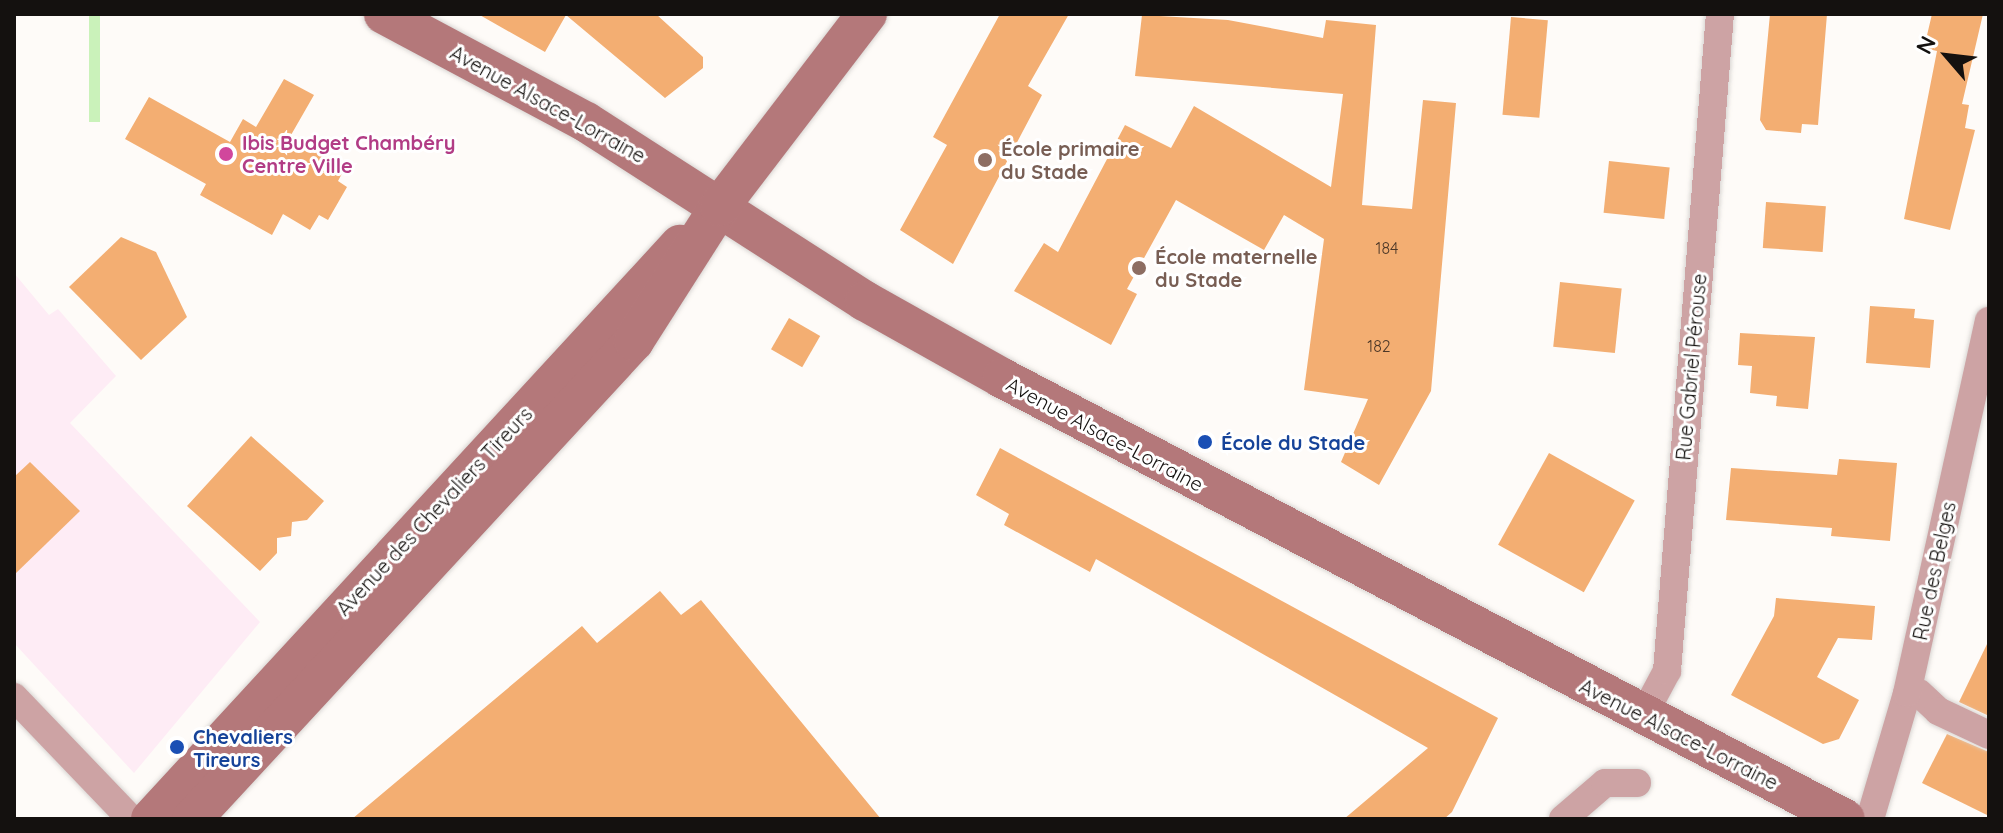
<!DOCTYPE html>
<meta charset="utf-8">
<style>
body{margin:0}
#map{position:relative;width:2003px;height:833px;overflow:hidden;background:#fefbf8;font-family:Quicksand,sans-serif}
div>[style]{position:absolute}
.industrial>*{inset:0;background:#feecf5}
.green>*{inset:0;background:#caf2ba;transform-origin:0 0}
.building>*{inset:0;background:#f3ae72;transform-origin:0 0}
.roads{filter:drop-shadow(0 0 2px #d9d6d3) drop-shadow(0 0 2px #d9d6d3)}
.street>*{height:28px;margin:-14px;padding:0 14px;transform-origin:14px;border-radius:14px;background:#cda3a4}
.secondary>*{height:40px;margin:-20px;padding:0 20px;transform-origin:20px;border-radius:20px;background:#b4787a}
.dots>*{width:22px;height:22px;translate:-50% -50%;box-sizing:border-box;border:4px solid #fff;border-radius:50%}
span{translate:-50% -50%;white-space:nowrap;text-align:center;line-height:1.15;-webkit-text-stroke:6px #fff;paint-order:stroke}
.number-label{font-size:16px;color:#4c3828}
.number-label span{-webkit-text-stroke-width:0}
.street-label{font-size:20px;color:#14110f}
.hotel-label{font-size:20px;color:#b23c85;font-weight:700}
.left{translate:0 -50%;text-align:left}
.education-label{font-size:20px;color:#785e54;font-weight:700}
.transit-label{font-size:20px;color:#164399;font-weight:700}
.frame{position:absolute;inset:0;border:16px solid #14110f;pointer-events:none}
.north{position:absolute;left:1907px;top:16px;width:80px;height:80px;-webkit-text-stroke:6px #fff;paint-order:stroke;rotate:298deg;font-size:22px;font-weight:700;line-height:32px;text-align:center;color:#14110f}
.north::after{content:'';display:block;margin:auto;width:28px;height:36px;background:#14110f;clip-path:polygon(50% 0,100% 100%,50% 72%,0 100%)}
</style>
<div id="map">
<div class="industrial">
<i style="clip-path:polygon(14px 273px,49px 315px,58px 309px,116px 376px,70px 423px,260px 622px,134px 773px,14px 643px)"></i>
</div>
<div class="green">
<i style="left:89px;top:14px;width:11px;height:108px"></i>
</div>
<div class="building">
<i style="clip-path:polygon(478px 14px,656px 14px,703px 57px,703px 68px,665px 98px,566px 15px,545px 52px)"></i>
<i style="clip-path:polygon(1000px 14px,1069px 14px,1028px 86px,1042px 95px,953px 264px,900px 230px,947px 145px,933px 137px)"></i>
<i style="clip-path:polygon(1770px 14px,1827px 14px,1818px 125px,1802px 124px,1801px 133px,1766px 130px,1760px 120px)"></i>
<i style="clip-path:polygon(1932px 14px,1983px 14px,1962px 104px,1969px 105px,1965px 128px,1975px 130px,1950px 230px,1904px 219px,1937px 51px,1924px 48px)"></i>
<i style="clip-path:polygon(1142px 15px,1228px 20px,1323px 38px,1326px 20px,1376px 25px,1362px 205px,1412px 209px,1423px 100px,1456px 103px,1431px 391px,1379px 485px,1341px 462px,1368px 399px,1304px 390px,1324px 239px,1284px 215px,1264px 250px,1176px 200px,1127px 289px,1137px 294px,1111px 345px,1014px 291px,1044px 243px,1058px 252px,1125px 125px,1171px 148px,1194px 106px,1331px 187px,1343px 94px,1135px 76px)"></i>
<i style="left:1511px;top:17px;width:37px;height:98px;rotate:5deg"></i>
<i style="clip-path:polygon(284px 79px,314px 95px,291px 135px,345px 168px,338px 181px,347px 187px,328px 220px,319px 215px,310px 230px,283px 214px,272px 235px,200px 195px,206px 184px,125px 139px,149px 97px,230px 142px,243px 119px,256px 127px)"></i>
<i style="left:1609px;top:161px;width:61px;height:52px;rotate:6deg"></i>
<i style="left:1766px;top:202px;width:60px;height:46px;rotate:4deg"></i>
<i style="clip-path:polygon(121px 237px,156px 252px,187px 317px,141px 360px,69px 287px)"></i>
<i style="left:1560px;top:282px;width:62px;height:65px;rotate:6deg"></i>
<i style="clip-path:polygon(1870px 306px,1915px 309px,1914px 318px,1934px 320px,1930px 368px,1866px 363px)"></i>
<i style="left:789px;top:318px;width:36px;height:36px;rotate:30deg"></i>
<i style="clip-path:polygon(1740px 333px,1815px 337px,1808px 409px,1776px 406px,1777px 396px,1750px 393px,1752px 366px,1738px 365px)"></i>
<i style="clip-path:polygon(251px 436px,324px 501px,307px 520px,292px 522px,291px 536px,277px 538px,277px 553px,260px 571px,187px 506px)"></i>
<i style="clip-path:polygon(1000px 448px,1498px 718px,1452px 812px,1444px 819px,1344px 819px,1428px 748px,1096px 559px,1090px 572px,1004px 525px,1009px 514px,976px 495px)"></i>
<i style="left:1549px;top:453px;width:98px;height:105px;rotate:29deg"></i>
<i style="clip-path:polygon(1839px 459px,1897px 463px,1890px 541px,1831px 536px,1832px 528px,1726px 520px,1731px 468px,1837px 475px)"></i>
<i style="clip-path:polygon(30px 462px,80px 511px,14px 575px,14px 477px)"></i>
<i style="clip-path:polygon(660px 591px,681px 615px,701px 600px,881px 819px,352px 819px,582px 626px,597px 643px)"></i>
<i style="clip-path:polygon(1776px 598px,1875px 606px,1872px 640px,1838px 638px,1817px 677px,1859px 700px,1839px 739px,1823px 744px,1731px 695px,1774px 616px)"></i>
<i style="clip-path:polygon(1989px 640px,1989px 716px,1959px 702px)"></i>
<i style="clip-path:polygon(1947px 734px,1989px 752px,1989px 816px,1922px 783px)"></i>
</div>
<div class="roads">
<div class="street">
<i style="left:1919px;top:693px;width:26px;rotate:43deg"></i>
<i style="left:1938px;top:711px;width:56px;rotate:25.2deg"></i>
<i style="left:14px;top:697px;width:169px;rotate:46.2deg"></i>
<i style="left:1644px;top:714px;width:49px;rotate:-61.9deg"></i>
<i style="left:1667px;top:671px;width:659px;rotate:-85.39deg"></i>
<i style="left:1563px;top:819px;width:55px;rotate:-40.6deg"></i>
<i style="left:1605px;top:783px;width:32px"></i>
<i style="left:1870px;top:819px;width:131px;rotate:-73.6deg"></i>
<i style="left:1907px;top:693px;width:381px;rotate:-77.6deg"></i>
</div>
<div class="secondary">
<i style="left:384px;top:14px;width:229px;rotate:28.1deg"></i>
<i style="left:586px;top:122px;width:331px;rotate:32.7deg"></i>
<i style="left:865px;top:301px;width:157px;rotate:29.3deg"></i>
<i style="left:1002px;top:378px;width:951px;rotate:27.62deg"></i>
<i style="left:151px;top:819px;width:781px;rotate:-47.34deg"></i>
<i style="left:192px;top:819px;width:651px;rotate:-47.24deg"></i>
<i style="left:634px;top:341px;width:160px;rotate:-57.5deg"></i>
<i style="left:720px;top:206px;width:242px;rotate:-52.6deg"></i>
</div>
</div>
<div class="dots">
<i style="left:226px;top:154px;background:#d1479c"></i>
<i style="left:985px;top:160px;background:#8d6e63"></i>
<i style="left:1139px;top:268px;background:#8d6e63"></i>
<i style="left:1205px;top:442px;background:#1a4fb4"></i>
<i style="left:177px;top:747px;background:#1a4fb4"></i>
</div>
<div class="number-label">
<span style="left:1387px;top:248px">184</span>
<span style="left:1379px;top:346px">182</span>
</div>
<div class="street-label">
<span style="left:548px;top:104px;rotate:29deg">Avenue Alsace-Lorraine</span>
<span style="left:1691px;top:367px;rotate:-85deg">Rue Gabriel Pérouse</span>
<span style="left:1105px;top:434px;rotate:28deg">Avenue Alsace-Lorraine</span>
<span style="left:434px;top:511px;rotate:-47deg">Avenue des Chevaliers Tireurs</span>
<span style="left:1934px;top:571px;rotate:-78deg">Rue des Belges</span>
<span style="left:1679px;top:734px;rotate:27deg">Avenue Alsace-Lorraine</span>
</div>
<div class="hotel-label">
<span class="left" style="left:242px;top:154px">Ibis Budget Chambéry<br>Centre Ville</span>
</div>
<div class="education-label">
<span class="left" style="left:1001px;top:160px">École primaire<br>du Stade</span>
<span class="left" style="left:1155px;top:268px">École maternelle<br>du Stade</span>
</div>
<div class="transit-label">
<span class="left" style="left:1221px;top:442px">École du Stade</span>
<span class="left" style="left:193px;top:748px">Chevaliers<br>Tireurs</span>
</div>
<div class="frame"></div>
<div class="north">N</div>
</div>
